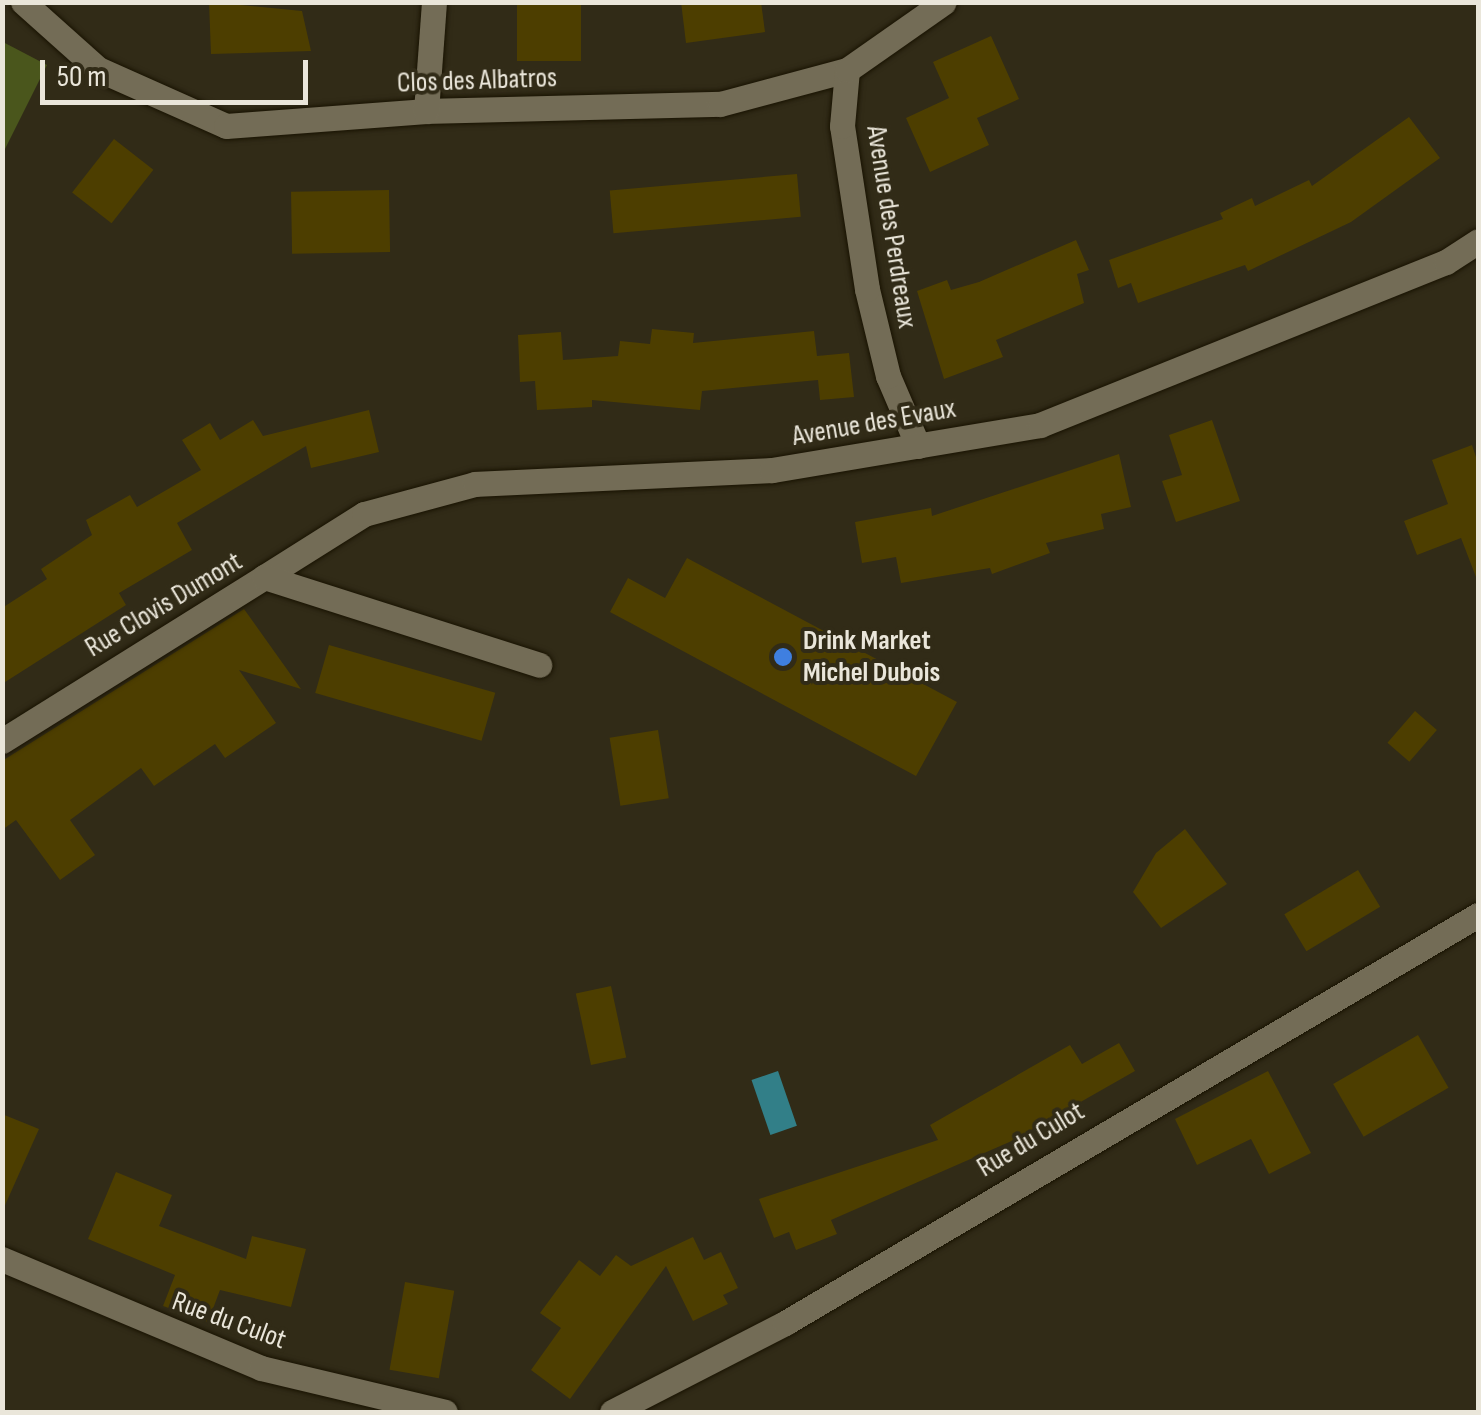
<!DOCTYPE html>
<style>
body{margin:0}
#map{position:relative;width:1481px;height:1415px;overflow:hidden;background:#312b17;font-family:"Sofia Sans Condensed",sans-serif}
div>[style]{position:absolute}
.green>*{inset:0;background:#4a561c}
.water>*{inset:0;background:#327f88;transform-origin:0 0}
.building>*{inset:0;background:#4d3e00;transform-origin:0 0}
.roads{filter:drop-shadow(0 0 2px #191302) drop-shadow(0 0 2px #191302)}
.street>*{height:25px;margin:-12.5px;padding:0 12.5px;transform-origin:12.5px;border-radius:12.5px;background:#736c56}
.dots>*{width:28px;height:28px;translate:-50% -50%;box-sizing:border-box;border:5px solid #312b17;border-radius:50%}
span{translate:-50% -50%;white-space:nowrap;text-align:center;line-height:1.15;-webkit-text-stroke:8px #312b17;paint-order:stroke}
.street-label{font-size:28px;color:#eae6da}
.poi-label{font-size:28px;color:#eae6da;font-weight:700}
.left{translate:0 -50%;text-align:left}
.frame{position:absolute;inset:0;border:5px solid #eae6da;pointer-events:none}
.scale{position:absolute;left:40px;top:60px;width:268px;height:45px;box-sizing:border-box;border:5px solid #eae6da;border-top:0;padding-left:12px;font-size:30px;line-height:35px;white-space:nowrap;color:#eae6da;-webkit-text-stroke:8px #312b17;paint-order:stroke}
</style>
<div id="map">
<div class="green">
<i style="clip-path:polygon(3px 42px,47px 65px,3px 153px)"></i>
</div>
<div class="water">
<i style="left:778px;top:1071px;width:58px;height:28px;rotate:71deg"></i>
</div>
<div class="building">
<i style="clip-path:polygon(209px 2px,302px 11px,311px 51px,211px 54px)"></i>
<i style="left:517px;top:2px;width:64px;height:59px"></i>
<i style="clip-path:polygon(681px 2px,761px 2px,765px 32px,686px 43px)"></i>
<i style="clip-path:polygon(991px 36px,1019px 99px,977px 118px,989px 145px,930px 172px,906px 118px,949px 98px,933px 62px)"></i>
<i style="clip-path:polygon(1409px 117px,1440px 158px,1351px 222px,1248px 271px,1245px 265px,1138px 303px,1131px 283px,1118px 288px,1109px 260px,1223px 219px,1220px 213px,1252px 198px,1255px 206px,1309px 180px,1312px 186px)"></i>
<i style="left:114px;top:139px;width:50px;height:68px;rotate:38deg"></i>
<i style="left:797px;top:174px;width:43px;height:188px;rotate:85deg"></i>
<i style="left:389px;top:190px;width:62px;height:98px;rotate:89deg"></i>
<i style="clip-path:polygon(1076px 240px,1089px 270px,1077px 274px,1084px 303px,996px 340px,1003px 357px,944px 379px,917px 291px,947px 280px,951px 290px,979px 282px)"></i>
<i style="clip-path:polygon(652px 329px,694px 333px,693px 343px,814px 331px,817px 356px,849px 353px,854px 397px,820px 400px,818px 380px,702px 391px,700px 410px,592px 400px,592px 407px,537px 410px,535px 381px,520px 382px,518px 335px,561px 332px,563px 360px,618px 356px,620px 341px,650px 344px)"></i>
<i style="clip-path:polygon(369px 410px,379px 452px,311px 468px,306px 446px,177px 523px,192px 550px,119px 593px,126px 605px,2px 684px,2px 608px,47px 579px,41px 569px,92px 535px,86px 520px,130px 495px,137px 507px,201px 470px,182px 440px,210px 423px,220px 440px,253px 420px,263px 436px)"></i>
<i style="clip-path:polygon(1212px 420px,1240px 501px,1176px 522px,1162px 481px,1182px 475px,1169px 435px)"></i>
<i style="clip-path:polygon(1472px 445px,1478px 463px,1476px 577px,1461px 538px,1417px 555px,1404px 521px,1448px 504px,1432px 460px)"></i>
<i style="clip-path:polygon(1119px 454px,1131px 507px,1101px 514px,1104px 529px,1046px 543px,1050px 553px,992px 574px,990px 568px,901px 583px,896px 557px,862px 563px,855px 522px,931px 508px,932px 516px)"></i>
<i style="clip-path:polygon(687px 558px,957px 702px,916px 776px,610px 612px,628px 578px,665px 598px)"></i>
<i style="clip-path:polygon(244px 609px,301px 689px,239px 670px,276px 723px,225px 758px,215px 744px,154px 786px,141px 768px,70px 820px,95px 855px,60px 880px,16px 820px,2px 830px,2px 761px)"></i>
<i style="left:329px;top:645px;width:173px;height:50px;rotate:16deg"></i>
<i style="left:1415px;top:711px;width:29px;height:42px;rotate:41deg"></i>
<i style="left:658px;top:730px;width:69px;height:49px;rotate:81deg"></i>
<i style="clip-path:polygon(1185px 829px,1227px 884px,1161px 928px,1133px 892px,1156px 853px)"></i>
<i style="left:1358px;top:870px;width:43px;height:86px;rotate:59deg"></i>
<i style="left:611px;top:986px;width:73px;height:36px;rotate:78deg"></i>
<i style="left:1418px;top:1035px;width:61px;height:98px;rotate:60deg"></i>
<i style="clip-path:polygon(1119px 1043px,1135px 1071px,1014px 1140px,831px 1220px,837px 1234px,796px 1250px,789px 1232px,774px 1238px,759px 1199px,938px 1140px,930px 1125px,1070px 1045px,1082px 1064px)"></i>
<i style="clip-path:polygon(1268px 1071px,1311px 1153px,1269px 1174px,1251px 1139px,1197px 1165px,1175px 1119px)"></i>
<i style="clip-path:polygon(2px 1114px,39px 1129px,2px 1212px)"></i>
<i style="clip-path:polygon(116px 1172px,172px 1195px,159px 1226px,246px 1259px,252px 1236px,306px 1249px,291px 1307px,220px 1290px,208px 1322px,163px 1306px,175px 1275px,88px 1239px)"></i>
<i style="clip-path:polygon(693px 1237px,704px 1260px,721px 1252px,738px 1288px,723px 1295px,728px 1304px,693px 1321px,666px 1266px,570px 1399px,531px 1370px,561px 1328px,540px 1313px,579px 1260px,600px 1276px,616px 1255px,631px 1266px)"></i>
<i style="left:405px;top:1282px;width:50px;height:89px;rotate:10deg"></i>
</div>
<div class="roads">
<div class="street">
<i style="left:23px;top:2px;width:101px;rotate:41.8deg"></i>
<i style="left:98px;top:69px;width:140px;rotate:24deg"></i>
<i style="left:226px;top:126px;width:201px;rotate:-4.3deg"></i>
<i style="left:426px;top:111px;width:294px;rotate:-1.4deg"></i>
<i style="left:720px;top:104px;width:131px;rotate:-15deg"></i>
<i style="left:426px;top:111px;width:109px;rotate:-85.8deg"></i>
<i style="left:918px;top:446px;width:76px;rotate:-113.2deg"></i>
<i style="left:888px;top:376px;width:89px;rotate:-103.6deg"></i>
<i style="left:867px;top:289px;width:165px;rotate:-98.7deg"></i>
<i style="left:842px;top:126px;width:56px;rotate:-84.9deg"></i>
<i style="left:847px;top:70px;width:118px;rotate:-35deg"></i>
<i style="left:264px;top:577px;width:118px;rotate:-32.2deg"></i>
<i style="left:364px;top:514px;width:115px;rotate:-15.1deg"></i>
<i style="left:475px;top:484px;width:297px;rotate:-2.7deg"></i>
<i style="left:772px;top:470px;width:272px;rotate:-9.5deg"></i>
<i style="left:1040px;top:425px;width:437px;rotate:-21.9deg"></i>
<i style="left:1446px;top:262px;width:38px;rotate:-33deg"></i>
<i style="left:2px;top:741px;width:309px;rotate:-32deg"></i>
<i style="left:264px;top:577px;width:289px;rotate:17.7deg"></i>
<i style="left:2px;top:1259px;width:281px;rotate:22.8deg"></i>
<i style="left:261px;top:1368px;width:189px;rotate:13.4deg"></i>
<i style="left:612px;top:1412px;width:195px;rotate:-27.2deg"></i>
<i style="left:785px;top:1323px;width:804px;rotate:-30.49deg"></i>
</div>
</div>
<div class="dots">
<i style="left:783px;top:657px;background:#3f7fe0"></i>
</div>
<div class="street-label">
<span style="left:477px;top:81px;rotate:-2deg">Clos des Albatros</span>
<span style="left:891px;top:227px;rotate:81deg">Avenue des Perdreaux</span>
<span style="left:874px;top:423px;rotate:-10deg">Avenue des Evaux</span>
<span style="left:164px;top:605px;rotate:-31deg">Rue Clovis Dumont</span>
<span style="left:1031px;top:1140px;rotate:-31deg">Rue du Culot</span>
<span style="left:229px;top:1321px;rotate:20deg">Rue du Culot</span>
</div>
<div class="poi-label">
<span class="left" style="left:803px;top:657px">Drink Market<br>Michel Dubois</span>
</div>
<div class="frame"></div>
<div class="scale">50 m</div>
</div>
